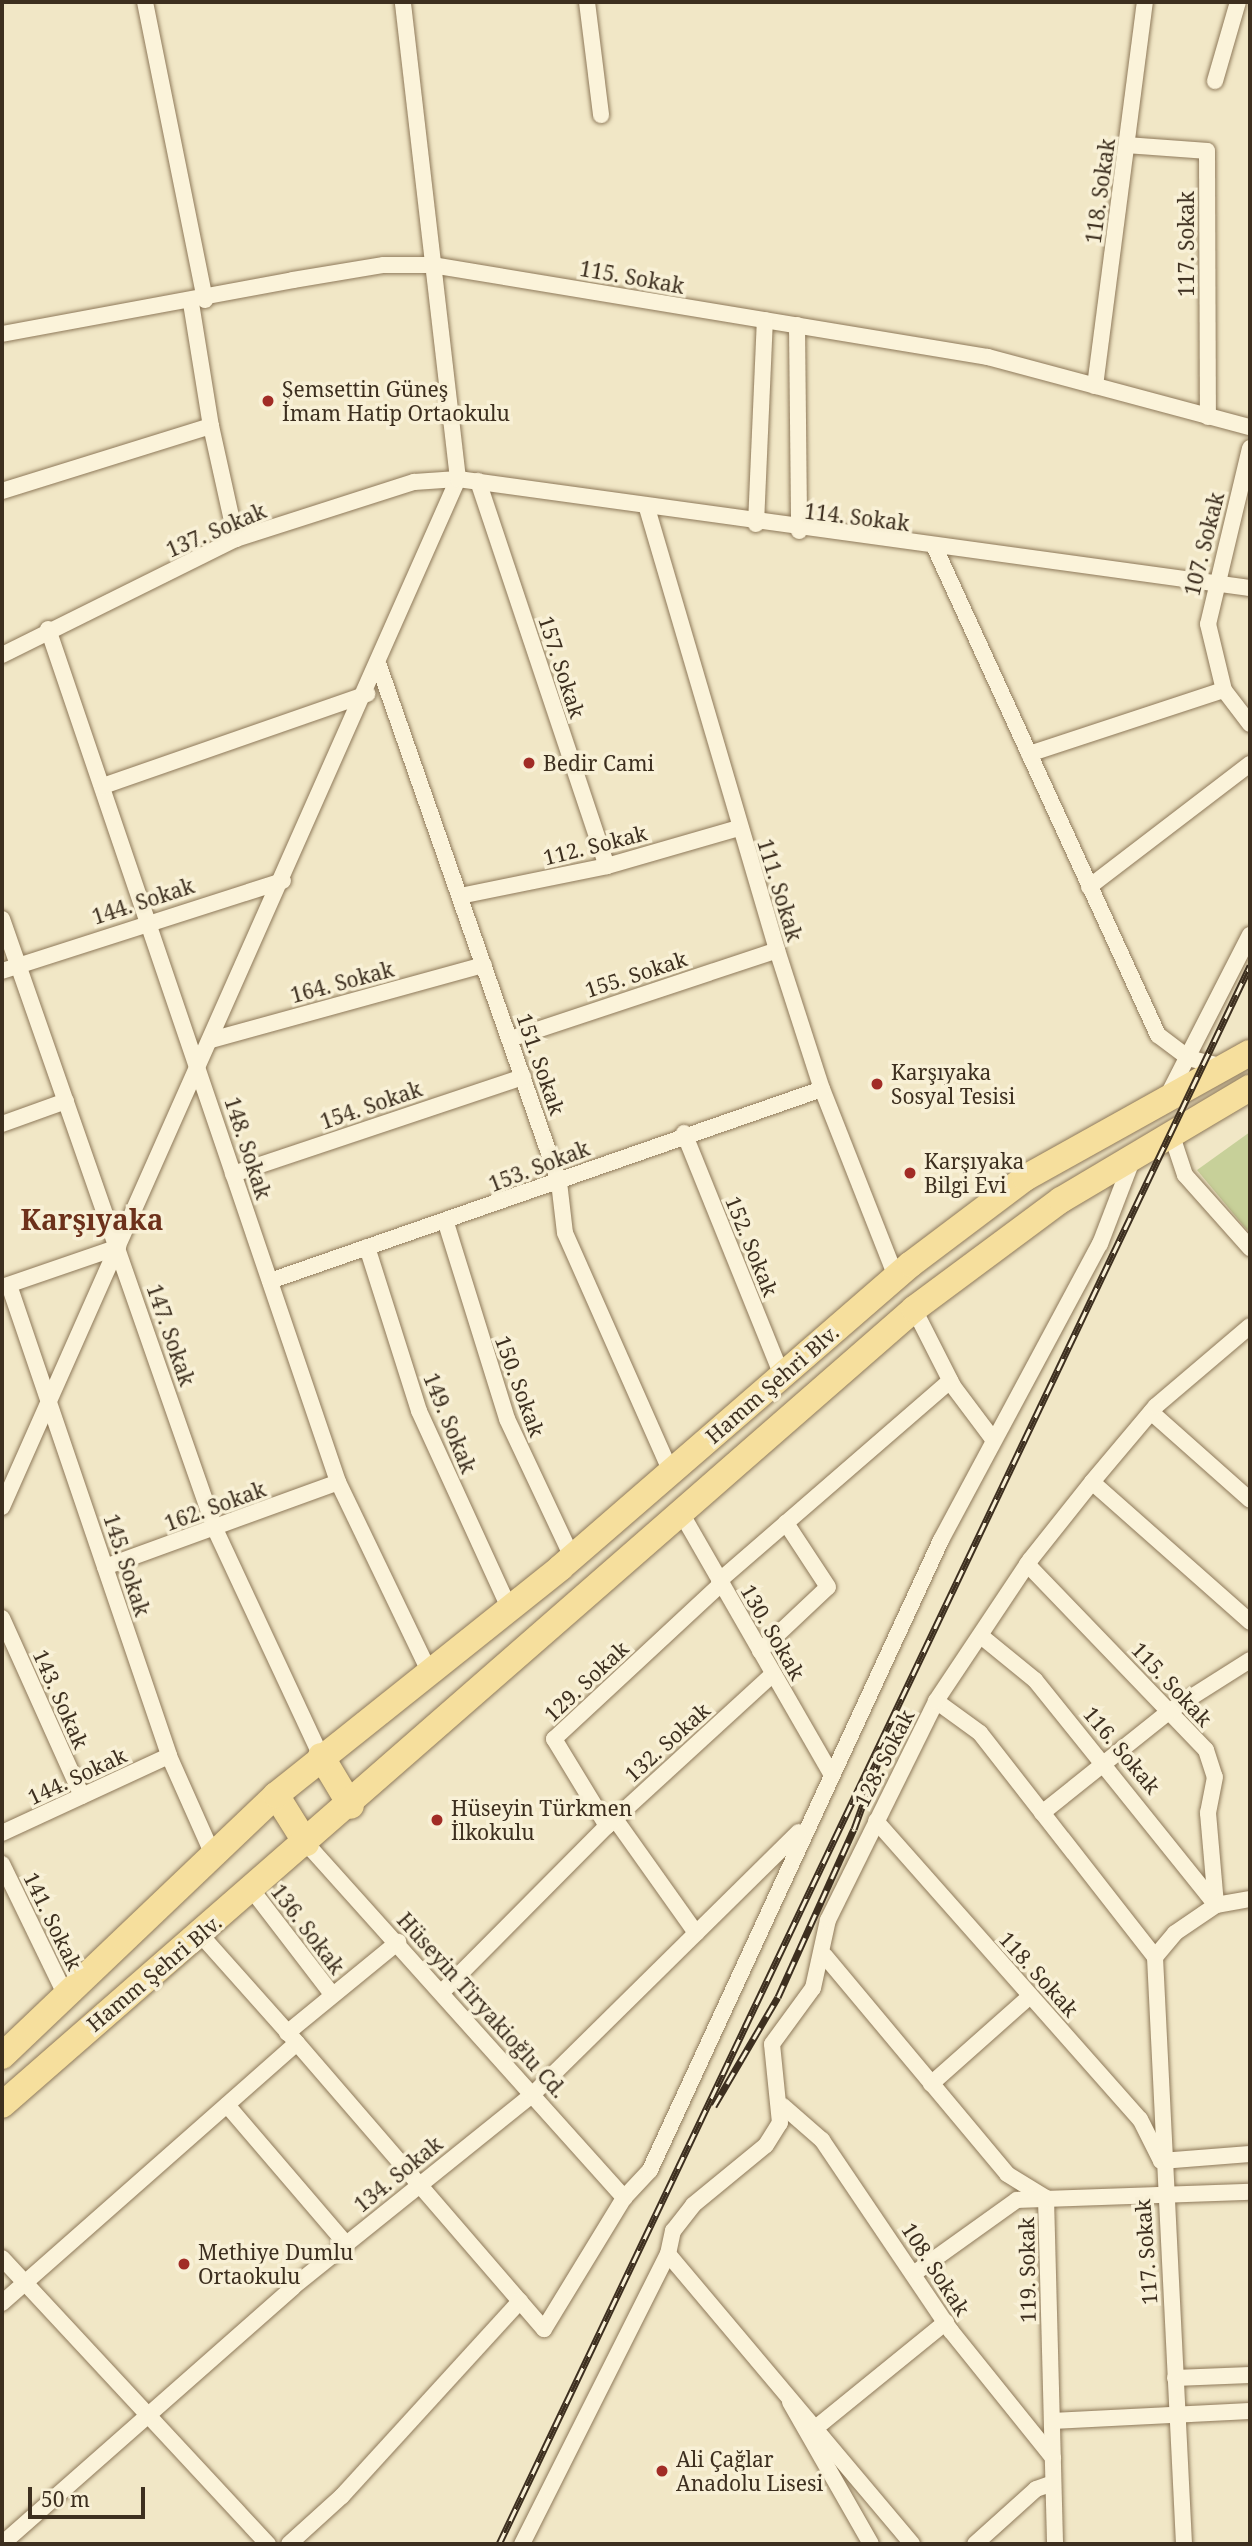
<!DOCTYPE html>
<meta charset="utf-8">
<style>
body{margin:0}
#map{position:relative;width:1252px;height:2546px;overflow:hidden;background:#f1e7c6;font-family:"Noto Serif",serif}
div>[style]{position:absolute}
.green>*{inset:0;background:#c7d099}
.roads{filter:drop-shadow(0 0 2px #8e795a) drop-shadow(0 0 2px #8e795a)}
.street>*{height:16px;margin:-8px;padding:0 8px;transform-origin:8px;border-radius:8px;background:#fbf3da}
.primary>*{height:26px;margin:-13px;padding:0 13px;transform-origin:13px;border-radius:13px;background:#f6df9d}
.rail>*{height:7px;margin-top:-3.5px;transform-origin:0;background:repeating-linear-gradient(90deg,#f8f0d6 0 13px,#3d2f1f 0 26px);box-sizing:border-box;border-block:2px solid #3d2f1f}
.dots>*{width:19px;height:19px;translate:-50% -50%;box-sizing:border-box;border:4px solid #f8f0d6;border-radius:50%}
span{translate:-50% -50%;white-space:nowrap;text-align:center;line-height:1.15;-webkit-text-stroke:7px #f8f0d6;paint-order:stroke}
.street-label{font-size:21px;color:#3d2f1f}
.poi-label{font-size:21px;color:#3d2f1f}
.left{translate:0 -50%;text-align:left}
.district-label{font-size:28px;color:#6d311b;font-weight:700}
.frame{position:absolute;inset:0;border:4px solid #3d2f1f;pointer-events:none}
.scale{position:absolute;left:28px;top:2487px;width:117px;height:32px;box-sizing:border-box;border:4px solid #3d2f1f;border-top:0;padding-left:9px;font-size:21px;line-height:24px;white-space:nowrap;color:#3d2f1f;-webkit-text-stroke:5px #f8f0d6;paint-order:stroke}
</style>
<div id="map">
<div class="green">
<i style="clip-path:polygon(1250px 1132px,1250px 1228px,1247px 1230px,1197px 1170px)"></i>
</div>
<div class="roads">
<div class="street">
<i style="left:145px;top:2px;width:304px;rotate:78.6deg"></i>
<i style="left:587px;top:2px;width:114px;rotate:82.9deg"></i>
<i style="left:1215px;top:81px;width:82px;rotate:-73.8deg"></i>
<i style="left:1127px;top:145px;width:80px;rotate:4.3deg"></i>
<i style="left:1207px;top:151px;width:266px;rotate:89.8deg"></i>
<i style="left:191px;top:303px;width:125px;rotate:80.8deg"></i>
<i style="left:797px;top:325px;width:206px;rotate:89.4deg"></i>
<i style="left:2px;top:334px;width:296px;rotate:-10.5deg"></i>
<i style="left:293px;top:280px;width:92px;rotate:-9.4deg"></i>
<i style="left:384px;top:265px;width:48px"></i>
<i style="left:432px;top:265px;width:564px;rotate:9.4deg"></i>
<i style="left:988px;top:357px;width:271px;rotate:15deg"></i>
<i style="left:1095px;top:386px;width:387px;rotate:-82.6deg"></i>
<i style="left:1250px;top:448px;width:181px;rotate:103.4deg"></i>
<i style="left:1208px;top:624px;width:68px;rotate:76.4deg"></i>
<i style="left:1224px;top:690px;width:43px;rotate:52.6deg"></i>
<i style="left:478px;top:481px;width:406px;rotate:71.5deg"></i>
<i style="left:2px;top:491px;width:219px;rotate:-17.3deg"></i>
<i style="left:211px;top:426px;width:116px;rotate:77.5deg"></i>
<i style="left:647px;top:508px;width:461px;rotate:73.6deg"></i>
<i style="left:777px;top:950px;width:146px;rotate:72.1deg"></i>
<i style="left:822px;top:1089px;width:202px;rotate:68.5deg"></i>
<i style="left:756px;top:524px;width:204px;rotate:-87.5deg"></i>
<i style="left:935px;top:548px;width:536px;rotate:65.4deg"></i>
<i style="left:1158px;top:1035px;width:38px;rotate:37deg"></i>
<i style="left:1188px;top:1058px;width:36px;rotate:14deg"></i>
<i style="left:48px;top:629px;width:901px;rotate:71.22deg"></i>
<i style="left:338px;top:1482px;width:210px;rotate:64.3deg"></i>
<i style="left:2px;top:655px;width:261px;rotate:-26.4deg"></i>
<i style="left:236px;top:539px;width:187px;rotate:-17.8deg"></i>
<i style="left:414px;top:482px;width:44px;rotate:-3.9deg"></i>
<i style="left:458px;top:479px;width:799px;rotate:7.84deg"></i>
<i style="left:379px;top:666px;width:546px;rotate:70.77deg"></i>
<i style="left:559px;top:1182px;width:51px;rotate:83.3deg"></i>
<i style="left:565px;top:1233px;width:261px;rotate:66.1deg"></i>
<i style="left:1029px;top:754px;width:205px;rotate:-18.2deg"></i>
<i style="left:103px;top:786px;width:280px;rotate:-19.2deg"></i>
<i style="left:1089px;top:887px;width:203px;rotate:-37.4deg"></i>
<i style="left:460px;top:896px;width:150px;rotate:-11.5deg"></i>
<i style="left:607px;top:866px;width:137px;rotate:-16.1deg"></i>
<i style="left:2px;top:919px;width:646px;rotate:70.75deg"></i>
<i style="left:215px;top:1529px;width:251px;rotate:65deg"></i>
<i style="left:2px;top:971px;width:295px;rotate:-17.8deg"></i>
<i style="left:510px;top:1039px;width:281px;rotate:-18.4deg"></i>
<i style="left:211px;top:1040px;width:283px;rotate:-15.4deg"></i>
<i style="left:1167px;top:1097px;width:182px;rotate:-62.9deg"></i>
<i style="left:2px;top:1124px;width:68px;rotate:-19.8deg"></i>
<i style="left:684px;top:1133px;width:261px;rotate:68deg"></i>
<i style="left:1171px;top:1133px;width:44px;rotate:71.6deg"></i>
<i style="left:1185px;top:1175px;width:98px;rotate:48.3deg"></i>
<i style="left:233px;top:1174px;width:306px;rotate:-18.5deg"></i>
<i style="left:446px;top:1223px;width:205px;rotate:72.7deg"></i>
<i style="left:507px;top:1419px;width:153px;rotate:64.8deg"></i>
<i style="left:367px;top:1247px;width:172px;rotate:72.4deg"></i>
<i style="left:419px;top:1411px;width:217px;rotate:65.4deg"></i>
<i style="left:270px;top:1281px;width:584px;rotate:-19.18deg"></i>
<i style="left:9px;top:1285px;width:497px;rotate:71.2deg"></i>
<i style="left:169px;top:1756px;width:108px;rotate:66deg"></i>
<i style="left:2px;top:1287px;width:123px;rotate:-19deg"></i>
<i style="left:914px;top:1309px;width:86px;rotate:63.1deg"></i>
<i style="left:953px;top:1386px;width:65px;rotate:53.1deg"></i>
<i style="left:1151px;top:1412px;width:132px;rotate:41.6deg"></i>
<i style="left:1092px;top:1482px;width:211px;rotate:41.5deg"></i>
<i style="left:2px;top:1507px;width:1125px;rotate:-66.08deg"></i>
<i style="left:458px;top:479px;width:480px;rotate:-96.6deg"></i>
<i style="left:680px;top:1511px;width:303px;rotate:60.1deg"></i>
<i style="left:1027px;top:1564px;width:258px;rotate:46.1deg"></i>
<i style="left:1206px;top:1750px;width:28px;rotate:72deg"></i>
<i style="left:1215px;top:1777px;width:37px;rotate:101deg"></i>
<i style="left:1208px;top:1813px;width:92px;rotate:85deg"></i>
<i style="left:105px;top:1567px;width:248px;rotate:-20deg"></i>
<i style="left:719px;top:1581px;width:306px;rotate:-40.9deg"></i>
<i style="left:2px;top:1618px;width:195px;rotate:65.8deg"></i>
<i style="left:981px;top:1636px;width:70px;rotate:39.2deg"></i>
<i style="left:1035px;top:1680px;width:286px;rotate:51.2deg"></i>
<i style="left:760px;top:1651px;width:93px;rotate:-43.3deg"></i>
<i style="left:828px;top:1587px;width:77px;rotate:-123.3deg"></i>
<i style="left:936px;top:1701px;width:54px;rotate:36deg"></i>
<i style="left:980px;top:1733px;width:284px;rotate:52deg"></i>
<i style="left:1042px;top:1813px;width:165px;rotate:-38.6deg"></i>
<i style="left:1171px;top:1710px;width:93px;rotate:-32.3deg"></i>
<i style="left:615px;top:1819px;width:140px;rotate:54.6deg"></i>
<i style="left:876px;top:1821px;width:398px;rotate:48.5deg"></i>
<i style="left:1140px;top:2119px;width:47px;rotate:63.4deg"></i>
<i style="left:1161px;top:2161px;width:89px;rotate:-4.5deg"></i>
<i style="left:607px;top:1826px;width:102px;rotate:-121.3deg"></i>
<i style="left:554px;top:1739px;width:228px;rotate:-42.9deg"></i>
<i style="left:2px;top:1833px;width:184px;rotate:-24.8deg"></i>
<i style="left:306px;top:1843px;width:477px;rotate:48.1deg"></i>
<i style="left:2px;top:1864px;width:147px;rotate:64.1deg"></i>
<i style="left:252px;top:1890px;width:130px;rotate:52.5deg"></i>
<i style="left:200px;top:1934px;width:146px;rotate:48.3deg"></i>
<i style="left:825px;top:1956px;width:284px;rotate:50.1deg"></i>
<i style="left:1007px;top:2174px;width:46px;rotate:31.6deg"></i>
<i style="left:1046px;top:2198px;width:346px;rotate:88.5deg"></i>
<i style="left:443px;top:1991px;width:233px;rotate:-45.2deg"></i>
<i style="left:607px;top:1826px;width:225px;rotate:-42.5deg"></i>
<i style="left:287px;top:2033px;width:144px;rotate:-39.3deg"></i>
<i style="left:931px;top:2084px;width:132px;rotate:-41.6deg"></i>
<i style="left:227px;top:2105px;width:183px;rotate:49.4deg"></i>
<i style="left:783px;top:2106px;width:52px;rotate:41.1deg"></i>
<i style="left:822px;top:2140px;width:230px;rotate:56deg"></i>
<i style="left:951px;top:2331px;width:163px;rotate:51.2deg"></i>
<i style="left:668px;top:2254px;width:379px;rotate:49.9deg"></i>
<i style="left:2px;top:2258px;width:391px;rotate:47.1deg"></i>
<i style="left:916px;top:2272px;width:124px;rotate:-35.5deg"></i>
<i style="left:1017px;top:2200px;width:233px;rotate:-2deg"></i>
<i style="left:2px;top:2303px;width:393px;rotate:-41.4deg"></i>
<i style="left:297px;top:2043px;width:378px;rotate:49.2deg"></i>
<i style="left:544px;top:2329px;width:153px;rotate:-58.6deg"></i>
<i style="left:624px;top:2198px;width:38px;rotate:-47deg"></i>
<i style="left:650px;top:2170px;width:694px;rotate:-65.21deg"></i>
<i style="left:941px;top:1540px;width:336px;rotate:-61.8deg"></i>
<i style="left:1100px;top:1244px;width:92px;rotate:-69deg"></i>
<i style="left:1175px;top:2378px;width:75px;rotate:-2.3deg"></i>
<i style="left:790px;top:2402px;width:163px;rotate:60.3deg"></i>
<i style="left:1052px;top:2421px;width:198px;rotate:-2.9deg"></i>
<i style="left:818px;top:2426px;width:165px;rotate:-39.1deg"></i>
<i style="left:2px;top:2544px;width:388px;rotate:-41.4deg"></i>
<i style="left:293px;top:2287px;width:308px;rotate:-38.8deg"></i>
<i style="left:533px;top:2094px;width:373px;rotate:-44.6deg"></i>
<i style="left:289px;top:2544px;width:72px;rotate:-42.2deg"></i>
<i style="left:342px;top:2496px;width:264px;rotate:-47.6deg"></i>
<i style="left:522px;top:2544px;width:325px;rotate:-63.3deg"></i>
<i style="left:668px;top:2254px;width:24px;rotate:-78deg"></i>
<i style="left:673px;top:2231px;width:33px;rotate:-52deg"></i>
<i style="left:693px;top:2205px;width:94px;rotate:-39.4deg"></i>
<i style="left:766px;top:2145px;width:26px;rotate:-58deg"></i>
<i style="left:780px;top:2123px;width:79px;rotate:-95.8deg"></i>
<i style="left:772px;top:2044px;width:69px;rotate:-53.8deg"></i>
<i style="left:813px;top:1988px;width:70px;rotate:-77.6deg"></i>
<i style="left:828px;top:1920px;width:244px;rotate:-63.7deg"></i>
<i style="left:936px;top:1701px;width:169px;rotate:-56.3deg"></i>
<i style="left:1030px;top:1560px;width:100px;rotate:-51.5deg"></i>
<i style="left:1092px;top:1482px;width:99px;rotate:-49.9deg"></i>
<i style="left:1156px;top:1406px;width:123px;rotate:-40.4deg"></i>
<i style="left:975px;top:2544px;width:82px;rotate:-42deg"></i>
<i style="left:1036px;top:2489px;width:18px;rotate:-19deg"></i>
<i style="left:1184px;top:2544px;width:588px;rotate:-92.83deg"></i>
<i style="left:1155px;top:1957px;width:31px;rotate:-50deg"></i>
<i style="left:1175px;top:1933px;width:50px;rotate:-34.3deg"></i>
<i style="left:1216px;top:1905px;width:35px;rotate:-10deg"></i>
</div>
<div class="primary">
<i style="left:321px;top:1756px;width:58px;rotate:59deg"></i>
<i style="left:276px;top:1795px;width:57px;rotate:58deg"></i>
<i style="left:2px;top:2056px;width:378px;rotate:-43.6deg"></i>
<i style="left:276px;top:1795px;width:364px;rotate:-38.6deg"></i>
<i style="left:560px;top:1568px;width:464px;rotate:-40.9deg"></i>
<i style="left:911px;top:1264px;width:143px;rotate:-37deg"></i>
<i style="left:1025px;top:1178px;width:257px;rotate:-29.1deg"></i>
<i style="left:2px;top:2105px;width:1211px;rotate:-41.11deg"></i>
<i style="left:914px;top:1309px;width:183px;rotate:-36.6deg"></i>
<i style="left:1061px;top:1200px;width:220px;rotate:-30.7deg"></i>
</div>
</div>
<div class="rail">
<i style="left:714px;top:2106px;width:126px;rotate:-59.6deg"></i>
<i style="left:778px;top:1997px;width:184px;rotate:-65.7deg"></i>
<i style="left:854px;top:1829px;width:88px;rotate:-70.1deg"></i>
<i style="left:499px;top:2544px;width:1748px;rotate:-64.55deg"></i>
</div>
<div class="dots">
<i style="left:268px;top:401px;background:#a12c26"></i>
<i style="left:529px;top:763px;background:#a12c26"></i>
<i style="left:877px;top:1084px;background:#a12c26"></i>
<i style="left:910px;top:1173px;background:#a12c26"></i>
<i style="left:437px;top:1820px;background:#a12c26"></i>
<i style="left:184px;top:2264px;background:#a12c26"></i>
<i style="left:662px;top:2471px;background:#a12c26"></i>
</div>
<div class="street-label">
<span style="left:1100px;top:191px;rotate:-82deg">118. Sokak</span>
<span style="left:1186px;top:244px;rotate:-90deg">117. Sokak</span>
<span style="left:632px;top:277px;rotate:10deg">115. Sokak</span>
<span style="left:857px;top:517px;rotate:7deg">114. Sokak</span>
<span style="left:216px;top:530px;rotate:-23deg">137. Sokak</span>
<span style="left:1204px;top:544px;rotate:-76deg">107. Sokak</span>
<span style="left:562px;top:667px;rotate:72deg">157. Sokak</span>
<span style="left:595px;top:845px;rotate:-14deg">112. Sokak</span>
<span style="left:780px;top:890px;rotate:73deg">111. Sokak</span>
<span style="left:143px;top:901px;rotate:-18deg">144. Sokak</span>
<span style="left:636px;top:974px;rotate:-18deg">155. Sokak</span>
<span style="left:342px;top:982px;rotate:-15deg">164. Sokak</span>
<span style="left:541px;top:1064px;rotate:71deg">151. Sokak</span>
<span style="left:371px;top:1105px;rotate:-19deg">154. Sokak</span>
<span style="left:248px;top:1148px;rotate:72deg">148. Sokak</span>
<span style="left:539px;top:1166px;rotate:-21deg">153. Sokak</span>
<span style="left:752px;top:1246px;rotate:68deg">152. Sokak</span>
<span style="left:171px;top:1335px;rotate:71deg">147. Sokak</span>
<span style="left:772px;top:1384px;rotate:-41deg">Hamm Şehri Blv.</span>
<span style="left:520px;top:1386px;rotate:70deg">150. Sokak</span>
<span style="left:450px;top:1423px;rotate:68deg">149. Sokak</span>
<span style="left:215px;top:1506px;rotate:-20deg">162. Sokak</span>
<span style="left:127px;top:1565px;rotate:72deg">145. Sokak</span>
<span style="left:773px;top:1632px;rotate:60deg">130. Sokak</span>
<span style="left:586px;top:1681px;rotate:-43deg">129. Sokak</span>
<span style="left:1172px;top:1684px;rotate:47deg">115. Sokak</span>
<span style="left:61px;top:1699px;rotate:66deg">143. Sokak</span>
<span style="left:667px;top:1742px;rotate:-42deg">132. Sokak</span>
<span style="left:1122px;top:1750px;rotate:50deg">116. Sokak</span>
<span style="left:884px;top:1758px;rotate:-63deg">128. Sokak</span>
<span style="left:77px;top:1776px;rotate:-25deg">144. Sokak</span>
<span style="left:53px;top:1921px;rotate:64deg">141. Sokak</span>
<span style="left:308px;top:1929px;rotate:53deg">136. Sokak</span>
<span style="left:154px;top:1973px;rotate:-40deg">Hamm Şehri Blv.</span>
<span style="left:1039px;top:1974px;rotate:48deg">118. Sokak</span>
<span style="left:482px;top:2005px;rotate:48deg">Hüseyin Tiryakioğlu Cd.</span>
<span style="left:398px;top:2174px;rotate:-39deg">134. Sokak</span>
<span style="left:1146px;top:2252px;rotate:-94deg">117. Sokak</span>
<span style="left:936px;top:2269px;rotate:57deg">108. Sokak</span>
<span style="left:1027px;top:2270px;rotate:-91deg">119. Sokak</span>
</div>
<div class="poi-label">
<span class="left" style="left:282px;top:401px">Şemsettin Güneş<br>İmam Hatip Ortaokulu</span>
<span class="left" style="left:543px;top:763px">Bedir Cami</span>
<span class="left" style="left:891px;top:1084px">Karşıyaka<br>Sosyal Tesisi</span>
<span class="left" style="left:924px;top:1173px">Karşıyaka<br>Bilgi Evi</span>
<span class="left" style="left:451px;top:1820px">Hüseyin Türkmen<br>İlkokulu</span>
<span class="left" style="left:198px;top:2264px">Methiye Dumlu<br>Ortaokulu</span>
<span class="left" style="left:676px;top:2471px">Ali Çağlar<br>Anadolu Lisesi</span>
</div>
<div class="district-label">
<span style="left:92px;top:1219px">Karşıyaka</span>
</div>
<div class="frame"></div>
<div class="scale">50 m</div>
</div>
